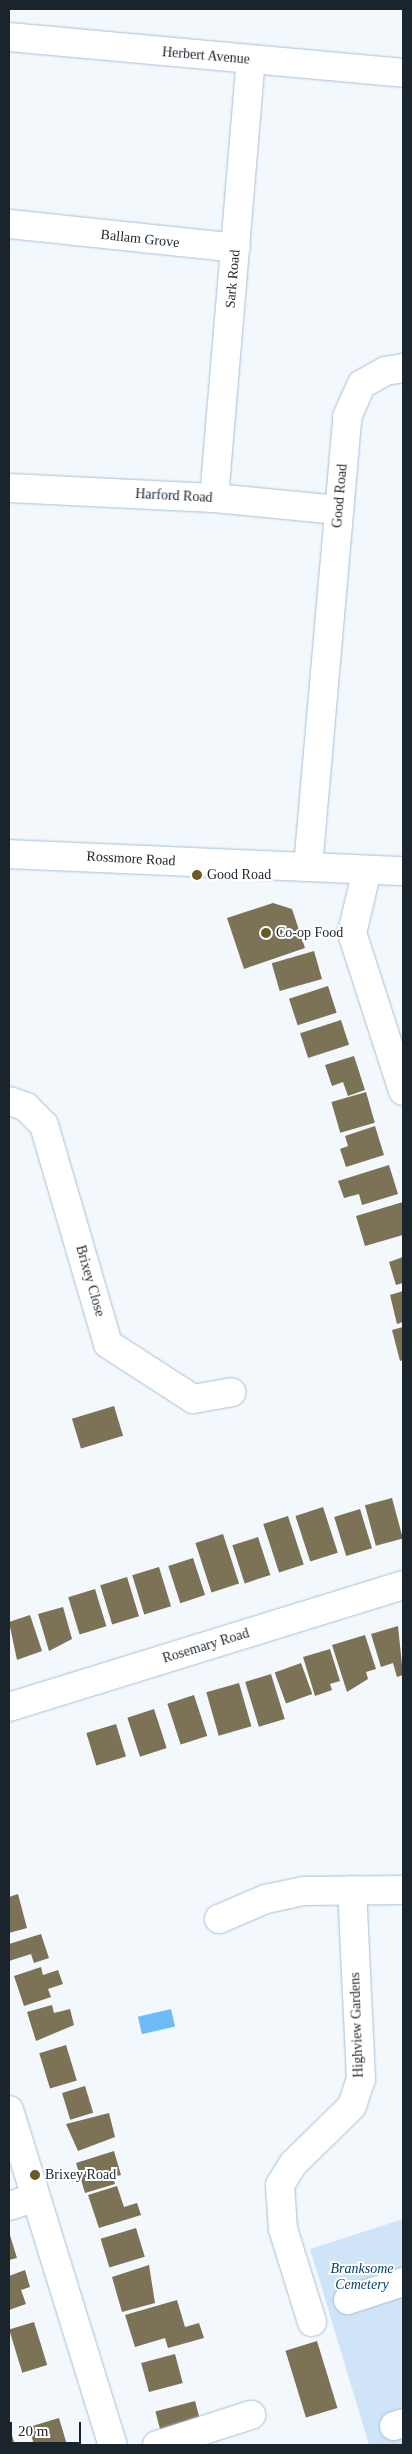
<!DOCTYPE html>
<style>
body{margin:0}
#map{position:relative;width:412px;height:2454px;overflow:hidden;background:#f3f8fd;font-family:"Times New Roman",serif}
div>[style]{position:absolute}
.green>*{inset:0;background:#cfe5f7}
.water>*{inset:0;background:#6dbcf8;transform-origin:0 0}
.building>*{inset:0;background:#7c7256;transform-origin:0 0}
.roads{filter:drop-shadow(0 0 1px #a6c1d7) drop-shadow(0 0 1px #a6c1d7)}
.minor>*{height:28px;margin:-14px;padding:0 14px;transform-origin:14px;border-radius:14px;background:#fff}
.dots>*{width:14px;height:14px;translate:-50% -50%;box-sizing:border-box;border:2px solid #fff;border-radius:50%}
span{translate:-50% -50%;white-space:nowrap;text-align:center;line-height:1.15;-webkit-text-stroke:4px #fff;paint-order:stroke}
.street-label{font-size:14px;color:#1a242d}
.poi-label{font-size:14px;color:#1a242d}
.left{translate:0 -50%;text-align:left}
.park-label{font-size:14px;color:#004168;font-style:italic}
.frame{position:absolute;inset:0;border:10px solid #1a242d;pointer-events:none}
.scale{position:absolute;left:10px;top:2422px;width:71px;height:22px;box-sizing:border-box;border:2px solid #1a242d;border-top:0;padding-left:6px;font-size:15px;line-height:18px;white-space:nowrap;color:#1a242d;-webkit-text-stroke:4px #fff;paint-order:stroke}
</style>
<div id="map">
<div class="green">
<i style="clip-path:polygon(403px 2219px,403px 2445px,369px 2445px,310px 2249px)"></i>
</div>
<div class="water">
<i style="left:171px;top:2009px;width:18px;height:34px;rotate:77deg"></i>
</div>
<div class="building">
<i style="clip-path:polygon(273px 903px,292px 909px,305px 948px,244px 969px,227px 918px)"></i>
<i style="left:314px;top:951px;width:29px;height:44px;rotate:74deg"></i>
<i style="left:328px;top:986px;width:28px;height:41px;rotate:72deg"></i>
<i style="left:341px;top:1020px;width:26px;height:43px;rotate:72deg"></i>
<i style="clip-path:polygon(354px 1056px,365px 1090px,348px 1096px,343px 1082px,332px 1086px,325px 1065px)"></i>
<i style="left:366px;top:1092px;width:32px;height:36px;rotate:74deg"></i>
<i style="clip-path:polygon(375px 1126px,384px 1155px,346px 1167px,340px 1149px,348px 1146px,345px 1136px)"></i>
<i style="clip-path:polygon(389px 1165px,398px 1194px,362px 1205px,359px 1194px,344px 1198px,338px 1181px)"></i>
<i style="clip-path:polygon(403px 1202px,403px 1235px,365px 1246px,356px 1216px)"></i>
<i style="clip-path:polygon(403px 1257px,403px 1283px,396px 1285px,389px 1262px)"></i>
<i style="clip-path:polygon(403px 1291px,403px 1322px,397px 1324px,390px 1295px)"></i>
<i style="clip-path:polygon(403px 1327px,403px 1360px,400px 1361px,392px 1330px)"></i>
<i style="left:114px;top:1406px;width:31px;height:44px;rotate:73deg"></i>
<i style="left:392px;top:1498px;width:42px;height:28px;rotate:75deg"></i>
<i style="left:323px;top:1507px;width:48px;height:29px;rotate:72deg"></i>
<i style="left:360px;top:1509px;width:41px;height:27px;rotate:73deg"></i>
<i style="left:288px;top:1516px;width:51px;height:26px;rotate:72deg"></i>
<i style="left:223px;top:1534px;width:52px;height:29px;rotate:72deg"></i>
<i style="left:258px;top:1537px;width:40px;height:27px;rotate:72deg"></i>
<i style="left:193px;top:1558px;width:39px;height:26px;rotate:72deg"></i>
<i style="left:159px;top:1567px;width:41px;height:28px;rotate:73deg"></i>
<i style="left:127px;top:1577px;width:41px;height:28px;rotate:73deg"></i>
<i style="left:95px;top:1589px;width:39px;height:28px;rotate:73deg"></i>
<i style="clip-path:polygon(63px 1607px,72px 1639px,49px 1651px,38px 1614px)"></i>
<i style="clip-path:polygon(30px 1615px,42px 1651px,17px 1660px,9px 1622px)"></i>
<i style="clip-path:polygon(398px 1626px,403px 1675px,397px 1677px,393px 1663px,381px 1667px,371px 1634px)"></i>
<i style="clip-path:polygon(365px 1635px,376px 1669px,366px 1672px,368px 1679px,347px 1692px,332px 1645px)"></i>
<i style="clip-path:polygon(330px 1649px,340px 1681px,330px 1684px,332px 1690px,315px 1696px,303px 1657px)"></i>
<i style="left:301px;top:1663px;width:33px;height:28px;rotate:70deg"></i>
<i style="left:271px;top:1674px;width:47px;height:27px;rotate:73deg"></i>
<i style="left:239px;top:1683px;width:45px;height:34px;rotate:74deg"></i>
<i style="left:194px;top:1695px;width:43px;height:28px;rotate:72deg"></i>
<i style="left:154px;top:1709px;width:41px;height:28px;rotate:72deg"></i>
<i style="left:116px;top:1724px;width:34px;height:31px;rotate:73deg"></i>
<i style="clip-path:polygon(18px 1894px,27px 1928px,9px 1933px,9px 1897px)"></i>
<i style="clip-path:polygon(41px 1934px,49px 1958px,34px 1963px,31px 1954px,9px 1961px,9px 1944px)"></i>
<i style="clip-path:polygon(41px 1967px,43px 1975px,58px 1970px,63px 1984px,48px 1989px,51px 1997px,24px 2006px,14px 1976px)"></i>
<i style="clip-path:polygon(52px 2005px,54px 2013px,70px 2009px,74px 2025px,36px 2041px,27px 2012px)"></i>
<i style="left:66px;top:2045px;width:37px;height:28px;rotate:73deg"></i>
<i style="left:85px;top:2086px;width:28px;height:24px;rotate:73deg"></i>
<i style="clip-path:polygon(109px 2113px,115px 2137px,78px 2151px,66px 2124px)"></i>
<i style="clip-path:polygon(114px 2151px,121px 2175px,113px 2177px,115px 2184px,85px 2193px,76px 2163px)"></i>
<i style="clip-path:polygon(117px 2186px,124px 2207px,137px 2203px,141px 2215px,99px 2228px,88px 2195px)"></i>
<i style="left:136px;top:2228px;width:30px;height:37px;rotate:73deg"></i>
<i style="clip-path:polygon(9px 2232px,17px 2258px,9px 2260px)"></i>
<i style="clip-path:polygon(149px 2265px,155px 2303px,122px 2312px,112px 2277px)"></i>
<i style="clip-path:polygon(25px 2270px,30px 2287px,21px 2290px,26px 2304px,9px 2310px,9px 2276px)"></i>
<i style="clip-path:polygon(177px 2300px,185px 2327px,199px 2323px,204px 2338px,168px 2348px,165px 2338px,135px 2347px,125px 2315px)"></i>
<i style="left:34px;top:2322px;width:45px;height:26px;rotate:73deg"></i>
<i style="left:317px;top:2341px;width:70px;height:33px;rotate:73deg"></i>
<i style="left:175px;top:2354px;width:30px;height:35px;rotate:75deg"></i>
<i style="left:195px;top:2401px;width:28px;height:41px;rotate:75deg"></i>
<i style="clip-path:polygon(59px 2418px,67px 2445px,34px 2445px,29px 2427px)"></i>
<i style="clip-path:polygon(9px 2426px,15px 2445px,9px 2445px)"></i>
</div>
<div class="roads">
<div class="minor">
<i style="left:9px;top:37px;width:396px;rotate:5.2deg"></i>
<i style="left:9px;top:224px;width:228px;rotate:6deg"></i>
<i style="left:9px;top:488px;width:205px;rotate:2.8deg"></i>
<i style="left:214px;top:498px;width:125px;rotate:5.5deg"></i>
<i style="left:214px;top:498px;width:439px;rotate:-85.2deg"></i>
<i style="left:9px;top:854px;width:394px;rotate:2.5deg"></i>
<i style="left:308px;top:867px;width:452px;rotate:-85deg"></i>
<i style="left:347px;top:417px;width:36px;rotate:-66deg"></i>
<i style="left:362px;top:384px;width:26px;rotate:-29deg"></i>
<i style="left:385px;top:371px;width:18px;rotate:-9deg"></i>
<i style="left:367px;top:870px;width:65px;rotate:103.4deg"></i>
<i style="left:352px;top:933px;width:166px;rotate:72.1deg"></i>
<i style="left:9px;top:1101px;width:18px;rotate:19deg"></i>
<i style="left:26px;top:1107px;width:25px;rotate:45deg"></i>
<i style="left:44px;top:1125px;width:228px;rotate:73.7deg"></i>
<i style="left:108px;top:1344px;width:101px;rotate:32.9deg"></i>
<i style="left:193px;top:1399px;width:39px;rotate:-10deg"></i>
<i style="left:9px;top:1707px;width:412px;rotate:-17.2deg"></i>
<i style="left:219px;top:1919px;width:51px;rotate:-23.1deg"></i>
<i style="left:266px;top:1899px;width:39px;rotate:-12deg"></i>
<i style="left:304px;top:1891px;width:99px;rotate:-0.6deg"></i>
<i style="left:9px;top:2110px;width:351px;rotate:72.8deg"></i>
<i style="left:9px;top:2206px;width:28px;rotate:-18deg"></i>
<i style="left:348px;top:2300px;width:58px;rotate:-18.1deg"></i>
<i style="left:312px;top:2322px;width:97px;rotate:-107.3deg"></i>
<i style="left:283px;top:2229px;width:44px;rotate:-93.9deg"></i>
<i style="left:280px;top:2185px;width:26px;rotate:-58deg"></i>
<i style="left:294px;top:2163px;width:81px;rotate:-44.5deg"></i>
<i style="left:352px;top:2106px;width:28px;rotate:-72deg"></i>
<i style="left:361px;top:2079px;width:189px;rotate:-92.7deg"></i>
<i style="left:394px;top:2426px;width:9px;rotate:-18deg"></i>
<i style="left:157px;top:2445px;width:99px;rotate:-17.7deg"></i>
</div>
</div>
<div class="dots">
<i style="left:197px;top:875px;background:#6a5826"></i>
<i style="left:266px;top:933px;background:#6a5826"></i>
<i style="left:35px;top:2175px;background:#6a5826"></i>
</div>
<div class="street-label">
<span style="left:206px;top:56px;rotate:5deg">Herbert Avenue</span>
<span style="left:140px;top:239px;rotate:6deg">Ballam Grove</span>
<span style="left:233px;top:279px;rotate:-85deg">Sark Road</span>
<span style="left:174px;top:496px;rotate:3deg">Harford Road</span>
<span style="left:340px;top:496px;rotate:-85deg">Good Road</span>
<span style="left:131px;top:859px;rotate:3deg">Rossmore Road</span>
<span style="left:90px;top:1281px;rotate:74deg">Brixey Close</span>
<span style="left:206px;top:1646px;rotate:-17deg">Rosemary Road</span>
<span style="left:357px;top:2025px;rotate:-92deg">Highview Gardens</span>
</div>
<div class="poi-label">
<span class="left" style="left:207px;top:875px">Good Road</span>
<span class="left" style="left:276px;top:933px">Co-op Food</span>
<span class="left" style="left:45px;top:2175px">Brixey Road</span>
</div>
<div class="park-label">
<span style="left:362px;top:2277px">Branksome<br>Cemetery</span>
</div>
<div class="frame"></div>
<div class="scale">20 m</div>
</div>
